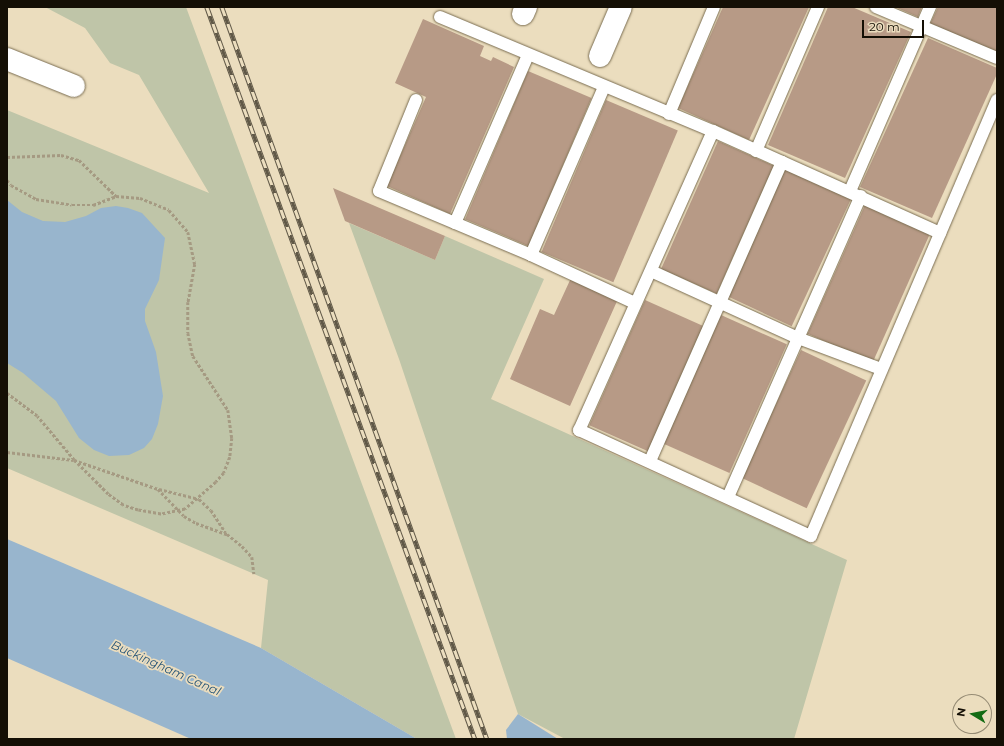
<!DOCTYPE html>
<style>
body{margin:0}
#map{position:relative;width:1004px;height:746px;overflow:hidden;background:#ebddbe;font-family:Montserrat,sans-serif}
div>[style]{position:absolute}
.green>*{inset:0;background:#bfc5a8}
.water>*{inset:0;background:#98b5cd}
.building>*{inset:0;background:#b79a86;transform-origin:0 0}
.path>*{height:2.5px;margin-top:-1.25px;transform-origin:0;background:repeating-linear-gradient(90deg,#a59a82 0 3px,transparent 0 5px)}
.roads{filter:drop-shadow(0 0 1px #7a6d51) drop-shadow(0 0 1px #7a6d51)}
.service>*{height:12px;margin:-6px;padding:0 6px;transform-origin:6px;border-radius:6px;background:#fff}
.minor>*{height:22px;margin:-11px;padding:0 11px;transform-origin:11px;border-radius:11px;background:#fff}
.rail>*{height:4.5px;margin-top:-2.25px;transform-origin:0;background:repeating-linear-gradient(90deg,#ebddbe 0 9px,#605847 0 18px);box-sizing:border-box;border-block:1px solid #605847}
span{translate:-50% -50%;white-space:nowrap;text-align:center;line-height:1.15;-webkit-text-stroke:3.5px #ebddbe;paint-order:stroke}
.water-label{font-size:12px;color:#255477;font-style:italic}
.frame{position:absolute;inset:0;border:8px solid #140f05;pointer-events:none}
.north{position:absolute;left:952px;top:694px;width:40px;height:40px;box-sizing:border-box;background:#ebddbe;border:1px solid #958b74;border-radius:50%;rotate:280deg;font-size:11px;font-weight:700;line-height:16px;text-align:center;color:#140f05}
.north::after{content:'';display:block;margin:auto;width:14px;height:18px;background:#136b13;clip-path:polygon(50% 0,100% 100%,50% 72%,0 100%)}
.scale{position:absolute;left:862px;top:20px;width:62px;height:18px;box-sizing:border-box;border:2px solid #140f05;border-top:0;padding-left:5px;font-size:12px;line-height:14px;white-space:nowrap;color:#140f05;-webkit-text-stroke:3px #ebddbe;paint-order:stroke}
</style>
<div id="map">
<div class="green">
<i style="clip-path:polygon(45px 7px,186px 7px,456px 739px,417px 739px,261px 648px,268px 580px,7px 468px,7px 110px,209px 193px,139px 75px,110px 63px,85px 28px)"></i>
<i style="clip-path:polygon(349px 223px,435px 260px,445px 236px,544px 279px,491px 399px,847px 560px,794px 739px,565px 739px,518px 714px,399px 359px)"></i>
</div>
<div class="water">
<i style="clip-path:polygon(7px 200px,22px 212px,43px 221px,65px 222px,86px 216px,101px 208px,116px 206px,128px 208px,142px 213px,165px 238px,159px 280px,145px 309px,145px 321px,156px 352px,163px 396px,158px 424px,152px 439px,144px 448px,129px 455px,109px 456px,94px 450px,79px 438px,56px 401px,23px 373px,7px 363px)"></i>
<i style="clip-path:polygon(7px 539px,261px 648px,417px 739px,191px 739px,7px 658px)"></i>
<i style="clip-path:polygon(518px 714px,558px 739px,507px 739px,506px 730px)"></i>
</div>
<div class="building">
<i style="clip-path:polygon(723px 7px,809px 7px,749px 140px,678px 108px)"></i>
<i style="clip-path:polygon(828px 7px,852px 7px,911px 32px,845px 178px,768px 145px)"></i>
<i style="clip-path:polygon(895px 7px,922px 7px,918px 17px)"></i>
<i style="clip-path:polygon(938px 7px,997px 7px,997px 53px,930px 24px)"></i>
<i style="clip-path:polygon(423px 19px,484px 46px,480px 56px,491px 61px,493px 57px,514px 67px,450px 214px,387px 186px,426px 97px,395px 83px)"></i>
<i style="clip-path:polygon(928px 38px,997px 68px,997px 74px,932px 218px,860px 187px)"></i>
<i style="left:528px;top:71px;width:69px;height:161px;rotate:23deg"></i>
<i style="left:606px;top:100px;width:78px;height:165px;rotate:23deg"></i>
<i style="left:718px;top:141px;width:61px;height:140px;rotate:24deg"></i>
<i style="left:786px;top:168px;width:72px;height:141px;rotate:25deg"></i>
<i style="clip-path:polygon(333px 188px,445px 236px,435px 260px,345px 221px)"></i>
<i style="left:865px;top:205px;width:71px;height:141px;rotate:24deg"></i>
<i style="clip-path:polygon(571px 278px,618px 299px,570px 406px,510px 379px,540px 309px,554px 315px)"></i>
<i style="left:645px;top:300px;width:68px;height:137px;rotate:24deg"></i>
<i style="left:721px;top:315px;width:72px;height:141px;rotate:24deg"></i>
<i style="left:801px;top:350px;width:72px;height:141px;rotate:25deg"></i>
</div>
<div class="path">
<i style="left:7px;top:157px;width:54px;rotate:-2.1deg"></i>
<i style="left:61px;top:155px;width:19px;rotate:16deg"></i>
<i style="left:79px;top:160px;width:52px;rotate:44.2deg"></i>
<i style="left:7px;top:180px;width:6px;rotate:51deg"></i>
<i style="left:11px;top:185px;width:29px;rotate:29deg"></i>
<i style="left:36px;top:199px;width:36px;rotate:9deg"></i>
<i style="left:72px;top:205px;width:21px"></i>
<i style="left:93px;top:205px;width:25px;rotate:-21deg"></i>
<i style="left:116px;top:196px;width:24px;rotate:5deg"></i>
<i style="left:140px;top:198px;width:31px;rotate:22deg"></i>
<i style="left:169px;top:210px;width:29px;rotate:49deg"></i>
<i style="left:188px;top:232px;width:33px;rotate:78deg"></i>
<i style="left:195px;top:264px;width:39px;rotate:100deg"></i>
<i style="left:188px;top:302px;width:31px;rotate:90deg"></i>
<i style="left:188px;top:333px;width:24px;rotate:78deg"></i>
<i style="left:193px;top:356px;width:64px;rotate:57.1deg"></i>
<i style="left:228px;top:410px;width:28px;rotate:82deg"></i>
<i style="left:232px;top:438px;width:19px;rotate:96deg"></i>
<i style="left:230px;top:457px;width:17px;rotate:111deg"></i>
<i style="left:224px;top:473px;width:12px;rotate:132deg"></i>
<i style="left:216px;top:482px;width:41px;rotate:138.9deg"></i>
<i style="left:185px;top:509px;width:25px;rotate:168deg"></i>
<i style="left:161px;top:514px;width:23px;rotate:-170deg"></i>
<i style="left:138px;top:510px;width:16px;rotate:-162deg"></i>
<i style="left:123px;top:505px;width:19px;rotate:-144deg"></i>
<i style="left:108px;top:494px;width:48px;rotate:-135deg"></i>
<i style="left:74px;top:460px;width:57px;rotate:-130.1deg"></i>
<i style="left:37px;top:416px;width:38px;rotate:-143deg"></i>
<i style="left:7px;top:452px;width:67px;rotate:6.8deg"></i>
<i style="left:74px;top:460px;width:89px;rotate:19deg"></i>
<i style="left:158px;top:489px;width:37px;rotate:46deg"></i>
<i style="left:184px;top:516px;width:14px;rotate:30deg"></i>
<i style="left:196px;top:523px;width:33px;rotate:20deg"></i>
<i style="left:227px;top:534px;width:19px;rotate:39deg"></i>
<i style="left:242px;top:546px;width:15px;rotate:48deg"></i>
<i style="left:252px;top:557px;width:17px;rotate:83deg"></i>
<i style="left:159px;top:489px;width:41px;rotate:14deg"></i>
<i style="left:199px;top:499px;width:16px;rotate:43deg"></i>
<i style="left:211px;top:510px;width:27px;rotate:57deg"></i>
</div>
<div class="roads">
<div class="service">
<i style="left:876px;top:7px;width:131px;rotate:22.9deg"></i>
<i style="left:440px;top:17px;width:296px;rotate:22.7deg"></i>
<i style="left:713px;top:131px;width:249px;rotate:24.2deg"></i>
<i style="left:416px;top:100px;width:98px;rotate:112.1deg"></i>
<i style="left:379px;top:191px;width:165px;rotate:22.8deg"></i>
<i style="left:531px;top:255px;width:115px;rotate:24.8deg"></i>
<i style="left:669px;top:114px;width:116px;rotate:-67.2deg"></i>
<i style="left:713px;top:131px;width:328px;rotate:114.1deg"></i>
<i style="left:579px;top:430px;width:255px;rotate:24.6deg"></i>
<i style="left:811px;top:536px;width:474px;rotate:-66.9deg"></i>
<i style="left:756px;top:151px;width:157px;rotate:-66.7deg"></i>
<i style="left:850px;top:191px;width:201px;rotate:-66.5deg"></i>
<i style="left:455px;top:223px;width:183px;rotate:-66.5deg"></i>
<i style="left:531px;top:255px;width:183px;rotate:-66.5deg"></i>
<i style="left:651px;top:271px;width:162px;rotate:24.5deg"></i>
<i style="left:798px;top:338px;width:89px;rotate:20.5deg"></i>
<i style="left:650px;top:461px;width:327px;rotate:-66.2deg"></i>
<i style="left:728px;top:497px;width:329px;rotate:-66.2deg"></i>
</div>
<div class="minor">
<i style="left:523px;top:14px;width:8px;rotate:-67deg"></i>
<i style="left:600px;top:56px;width:53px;rotate:-66.8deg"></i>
<i style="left:7px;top:59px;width:72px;rotate:21.9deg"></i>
</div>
</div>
<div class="rail">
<i style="left:207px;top:7px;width:780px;rotate:69.89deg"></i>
<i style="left:222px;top:7px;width:778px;rotate:70.1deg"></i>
</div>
<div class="water-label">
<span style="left:166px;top:668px;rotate:24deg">Buckingham Canal</span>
</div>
<div class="frame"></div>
<div class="north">N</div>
<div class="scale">20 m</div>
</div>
